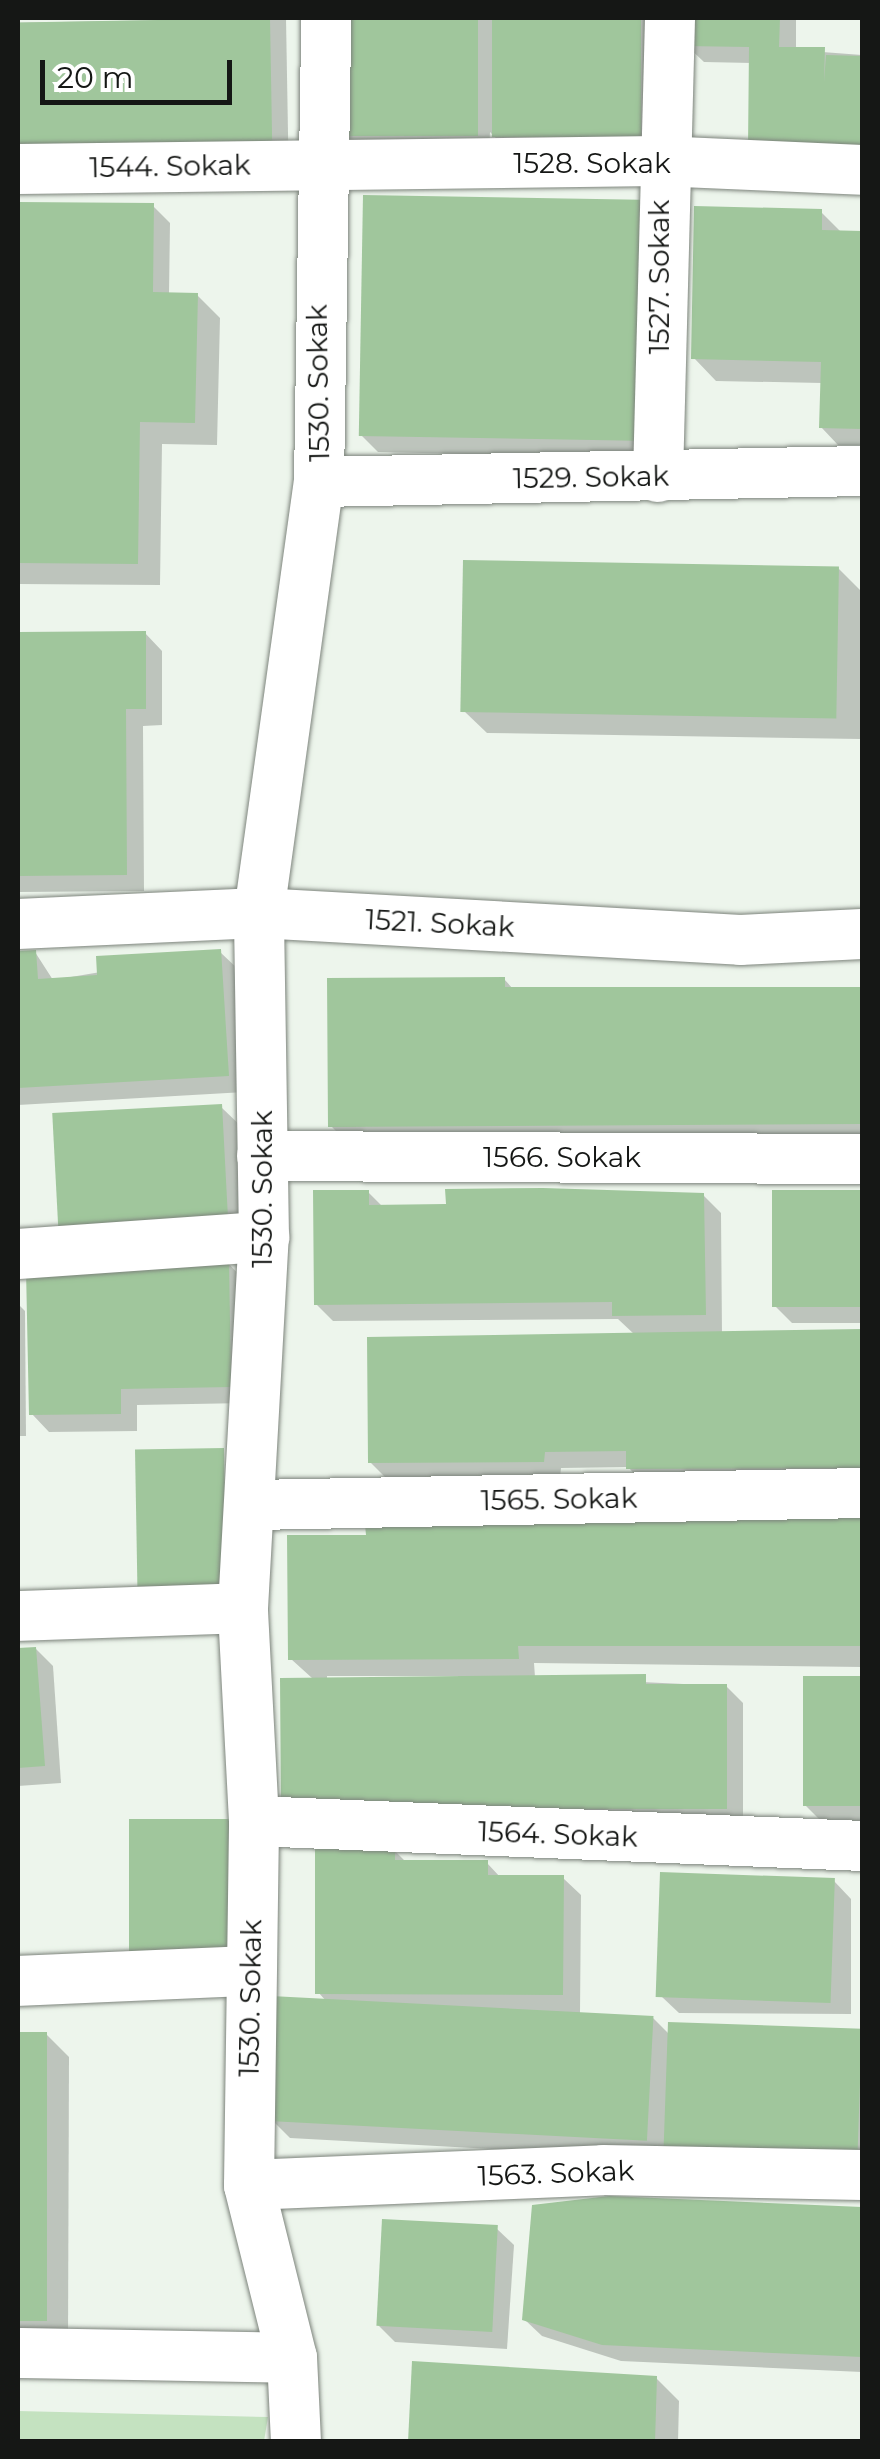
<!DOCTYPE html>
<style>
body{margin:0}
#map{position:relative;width:880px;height:2459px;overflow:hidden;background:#edf5ec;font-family:Montserrat,sans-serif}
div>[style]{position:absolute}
.green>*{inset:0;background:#c4e2c0}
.shadow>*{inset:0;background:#0003;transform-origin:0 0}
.building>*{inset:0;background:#a0c69c;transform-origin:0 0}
.roads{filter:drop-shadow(0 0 2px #7d847c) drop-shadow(0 0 2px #7d847c)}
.street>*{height:50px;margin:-25px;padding:0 25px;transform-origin:25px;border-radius:25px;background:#fff}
span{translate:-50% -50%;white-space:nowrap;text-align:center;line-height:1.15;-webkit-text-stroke:8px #fff;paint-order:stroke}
.street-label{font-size:28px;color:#151715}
.frame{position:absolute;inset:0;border:20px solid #151715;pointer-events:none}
.scale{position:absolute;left:40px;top:60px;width:192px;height:45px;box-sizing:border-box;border:5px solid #151715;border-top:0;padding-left:12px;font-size:30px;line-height:35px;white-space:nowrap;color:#151715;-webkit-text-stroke:8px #fff;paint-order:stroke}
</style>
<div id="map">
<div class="green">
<i style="clip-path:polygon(18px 2411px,268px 2417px,264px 2441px,18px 2442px)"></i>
</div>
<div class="shadow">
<i style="left:286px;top:18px;width:143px;height:268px;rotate:89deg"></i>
<i style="clip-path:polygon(347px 18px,663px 18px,662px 160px,516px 159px,490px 132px,489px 153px,363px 153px,346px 135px)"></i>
<i style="clip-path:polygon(686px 18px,796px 18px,796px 50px,862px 55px,862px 166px,752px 63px,704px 62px,686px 45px)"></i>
<i style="clip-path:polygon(639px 203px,656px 221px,651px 458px,378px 452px,361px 435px)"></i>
<i style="clip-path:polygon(18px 204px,153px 206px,170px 223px,169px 295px,197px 295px,220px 318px,217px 445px,162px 444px,160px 585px,18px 584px)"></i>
<i style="clip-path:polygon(820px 211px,842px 233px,862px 233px,862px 445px,838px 445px,821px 427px,822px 383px,716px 381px,694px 358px)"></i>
<i style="clip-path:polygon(838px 568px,861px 591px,860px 739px,487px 733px,464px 711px)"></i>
<i style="clip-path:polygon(145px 633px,162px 651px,162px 725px,143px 726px,144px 891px,18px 892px,18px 634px)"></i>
<i style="clip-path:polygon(35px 952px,53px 980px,220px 952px,238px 969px,245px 1092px,18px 1105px,18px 953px)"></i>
<i style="clip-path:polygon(504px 979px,514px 990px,862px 990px,862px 1141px,354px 1149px,331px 1126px)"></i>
<i style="clip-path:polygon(221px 1107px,244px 1129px,249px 1241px,54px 1115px)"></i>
<i style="clip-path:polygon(368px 1192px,383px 1207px,703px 1195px,721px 1213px,722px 1334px,862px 1332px,862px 1484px,646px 1486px,628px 1467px,561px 1468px,560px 1478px,387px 1479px,370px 1462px,635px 1335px,618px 1319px,333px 1321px,316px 1304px)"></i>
<i style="clip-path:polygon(775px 1193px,862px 1193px,862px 1323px,792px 1323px,775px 1306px)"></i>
<i style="clip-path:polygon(228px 1263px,245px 1281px,247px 1403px,137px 1405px,137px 1431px,49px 1432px,32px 1414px)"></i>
<i style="clip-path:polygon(18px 1304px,25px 1311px,26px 1436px,18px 1436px)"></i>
<i style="clip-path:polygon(evenodd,862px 1516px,862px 1667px,534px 1663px,535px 1677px,726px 1686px,743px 1703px,743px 1825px,481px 1831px,291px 1659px,862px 1516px,327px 1676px,458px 1676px,458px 1686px,327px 1681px,327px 1676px)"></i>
<i style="clip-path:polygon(36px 1649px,53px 1666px,61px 1783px,18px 1786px,18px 1651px)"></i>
<i style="clip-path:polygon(862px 1678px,862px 1823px,823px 1823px,806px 1806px,805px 1679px)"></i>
<i style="clip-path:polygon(394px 1850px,406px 1862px,487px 1863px,501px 1878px,563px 1878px,581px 1895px,580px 2014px,653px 2018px,671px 2036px,671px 2025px,862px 2032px,862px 2169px,290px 2138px,272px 2120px,327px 2002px,318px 1992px)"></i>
<i style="clip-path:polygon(834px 1881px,851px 1899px,851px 2014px,679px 2013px,661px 1996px)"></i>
<i style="clip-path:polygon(18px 2034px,46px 2034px,69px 2057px,68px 2343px,18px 2343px)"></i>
<i style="clip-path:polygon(609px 2198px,862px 2209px,862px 2372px,621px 2361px,542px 2336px,524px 2319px)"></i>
<i style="clip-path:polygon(496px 2228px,514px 2245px,507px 2349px,395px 2342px,378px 2325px)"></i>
<i style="clip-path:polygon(656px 2378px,679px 2401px,678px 2442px,410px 2442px)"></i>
</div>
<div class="building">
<i style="left:270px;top:18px;width:126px;height:252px;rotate:89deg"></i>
<i style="left:344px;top:18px;width:134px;height:118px"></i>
<i style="left:492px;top:18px;width:149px;height:119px"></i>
<i style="clip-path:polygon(684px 18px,780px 18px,779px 47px,825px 47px,824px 82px,826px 55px,862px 56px,862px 149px,748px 147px,749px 47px,684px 46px)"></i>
<i style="left:363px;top:195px;width:277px;height:241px;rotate:1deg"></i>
<i style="clip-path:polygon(18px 202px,154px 203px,153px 292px,198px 293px,195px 423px,140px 422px,138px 564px,18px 563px)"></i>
<i style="clip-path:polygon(694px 206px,822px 209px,822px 230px,862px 231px,862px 429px,819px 428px,821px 362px,691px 359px)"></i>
<i style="left:463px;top:560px;width:376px;height:152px;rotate:1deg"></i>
<i style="clip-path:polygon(146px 631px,146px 709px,126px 709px,127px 875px,18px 876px,18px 632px)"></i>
<i style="clip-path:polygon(221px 949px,229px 1076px,18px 1088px,18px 951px,36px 950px,38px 979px,97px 975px,96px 956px)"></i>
<i style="clip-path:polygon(505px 977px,505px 987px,862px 987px,862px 1124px,328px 1127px,327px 978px)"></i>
<i style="left:222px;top:1104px;width:115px;height:170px;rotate:87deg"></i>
<i style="clip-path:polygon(543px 1188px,704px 1193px,706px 1315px,612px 1316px,612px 1302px,314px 1305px,313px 1190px,369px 1190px,369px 1205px,446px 1204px,445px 1189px)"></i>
<i style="left:772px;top:1190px;width:90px;height:117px"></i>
<i style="clip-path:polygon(229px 1261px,231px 1387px,121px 1389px,121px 1414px,29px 1415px,26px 1269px)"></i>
<i style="clip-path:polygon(862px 1329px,862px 1468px,626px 1469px,626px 1451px,545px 1452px,544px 1462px,368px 1463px,367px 1337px)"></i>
<i style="left:224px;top:1448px;width:137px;height:89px;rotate:89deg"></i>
<i style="clip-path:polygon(862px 1514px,862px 1646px,518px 1646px,519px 1659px,288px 1660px,287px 1535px,366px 1535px,365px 1525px)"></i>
<i style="clip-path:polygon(36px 1647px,45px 1766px,18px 1768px,18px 1648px)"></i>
<i style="clip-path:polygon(646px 1674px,646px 1684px,727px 1684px,727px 1809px,281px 1809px,280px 1678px)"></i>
<i style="left:862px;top:1676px;width:130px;height:59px;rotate:90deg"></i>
<i style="left:129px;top:1819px;width:104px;height:138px"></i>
<i style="clip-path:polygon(315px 1848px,395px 1848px,395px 1860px,488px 1860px,488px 1875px,564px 1875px,563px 1995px,315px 1994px)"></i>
<i style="left:660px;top:1872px;width:175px;height:125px;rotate:2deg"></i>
<i style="left:271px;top:1996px;width:383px;height:125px;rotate:3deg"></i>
<i style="left:668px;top:2022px;width:194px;height:125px;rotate:2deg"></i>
<i style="left:18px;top:2032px;width:29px;height:289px"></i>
<i style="clip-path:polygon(609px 2196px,862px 2207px,862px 2357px,602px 2345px,522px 2320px,532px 2205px)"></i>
<i style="left:382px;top:2219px;width:116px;height:107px;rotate:3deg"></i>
<i style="clip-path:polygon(412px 2361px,657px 2376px,655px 2442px,408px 2442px)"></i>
</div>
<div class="roads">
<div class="street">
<i style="left:18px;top:169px;width:641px;rotate:-0.72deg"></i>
<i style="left:659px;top:161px;width:203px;rotate:2.5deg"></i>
<i style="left:658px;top:477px;width:459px;rotate:-88.5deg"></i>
<i style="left:319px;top:482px;width:543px;rotate:-1.16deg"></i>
<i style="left:18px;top:924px;width:241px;rotate:-2.6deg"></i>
<i style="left:259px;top:913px;width:482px;rotate:3.2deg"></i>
<i style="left:740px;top:940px;width:122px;rotate:-2.8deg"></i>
<i style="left:262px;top:1156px;width:600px;rotate:0.29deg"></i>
<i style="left:18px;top:1254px;width:247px;rotate:-4deg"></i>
<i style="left:255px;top:1505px;width:607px;rotate:-1.13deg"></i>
<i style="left:18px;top:1616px;width:225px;rotate:-2deg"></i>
<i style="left:254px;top:1821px;width:609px;rotate:2.35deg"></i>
<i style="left:18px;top:1981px;width:230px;rotate:-2.5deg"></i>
<i style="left:249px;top:2185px;width:354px;rotate:-2.4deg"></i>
<i style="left:603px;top:2170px;width:259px;rotate:1.1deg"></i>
<i style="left:18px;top:2353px;width:274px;rotate:1deg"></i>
<i style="left:296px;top:2442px;width:84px;rotate:-92.7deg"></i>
<i style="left:292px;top:2358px;width:178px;rotate:-104deg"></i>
<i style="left:249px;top:2185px;width:364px;rotate:-89.2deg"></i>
<i style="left:254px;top:1821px;width:213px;rotate:-93deg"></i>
<i style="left:243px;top:1608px;width:372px;rotate:-86.8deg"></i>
<i style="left:264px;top:1237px;width:324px;rotate:-90.9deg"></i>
<i style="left:259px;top:913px;width:435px;rotate:-82.1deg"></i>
<i style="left:319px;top:482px;width:464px;rotate:-89.1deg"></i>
</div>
</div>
<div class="street-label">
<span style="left:592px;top:163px">1528. Sokak</span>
<span style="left:170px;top:166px;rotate:-1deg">1544. Sokak</span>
<span style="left:659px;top:277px;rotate:-90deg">1527. Sokak</span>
<span style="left:318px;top:383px;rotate:-91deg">1530. Sokak</span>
<span style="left:591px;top:477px;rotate:-1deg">1529. Sokak</span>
<span style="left:440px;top:923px;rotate:3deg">1521. Sokak</span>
<span style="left:562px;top:1157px">1566. Sokak</span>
<span style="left:262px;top:1189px;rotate:-90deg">1530. Sokak</span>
<span style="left:559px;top:1499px;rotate:-1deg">1565. Sokak</span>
<span style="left:558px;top:1834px;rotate:2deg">1564. Sokak</span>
<span style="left:250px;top:1998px;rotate:-89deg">1530. Sokak</span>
<span style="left:556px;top:2173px;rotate:-2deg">1563. Sokak</span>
</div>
<div class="frame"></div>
<div class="scale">20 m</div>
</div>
